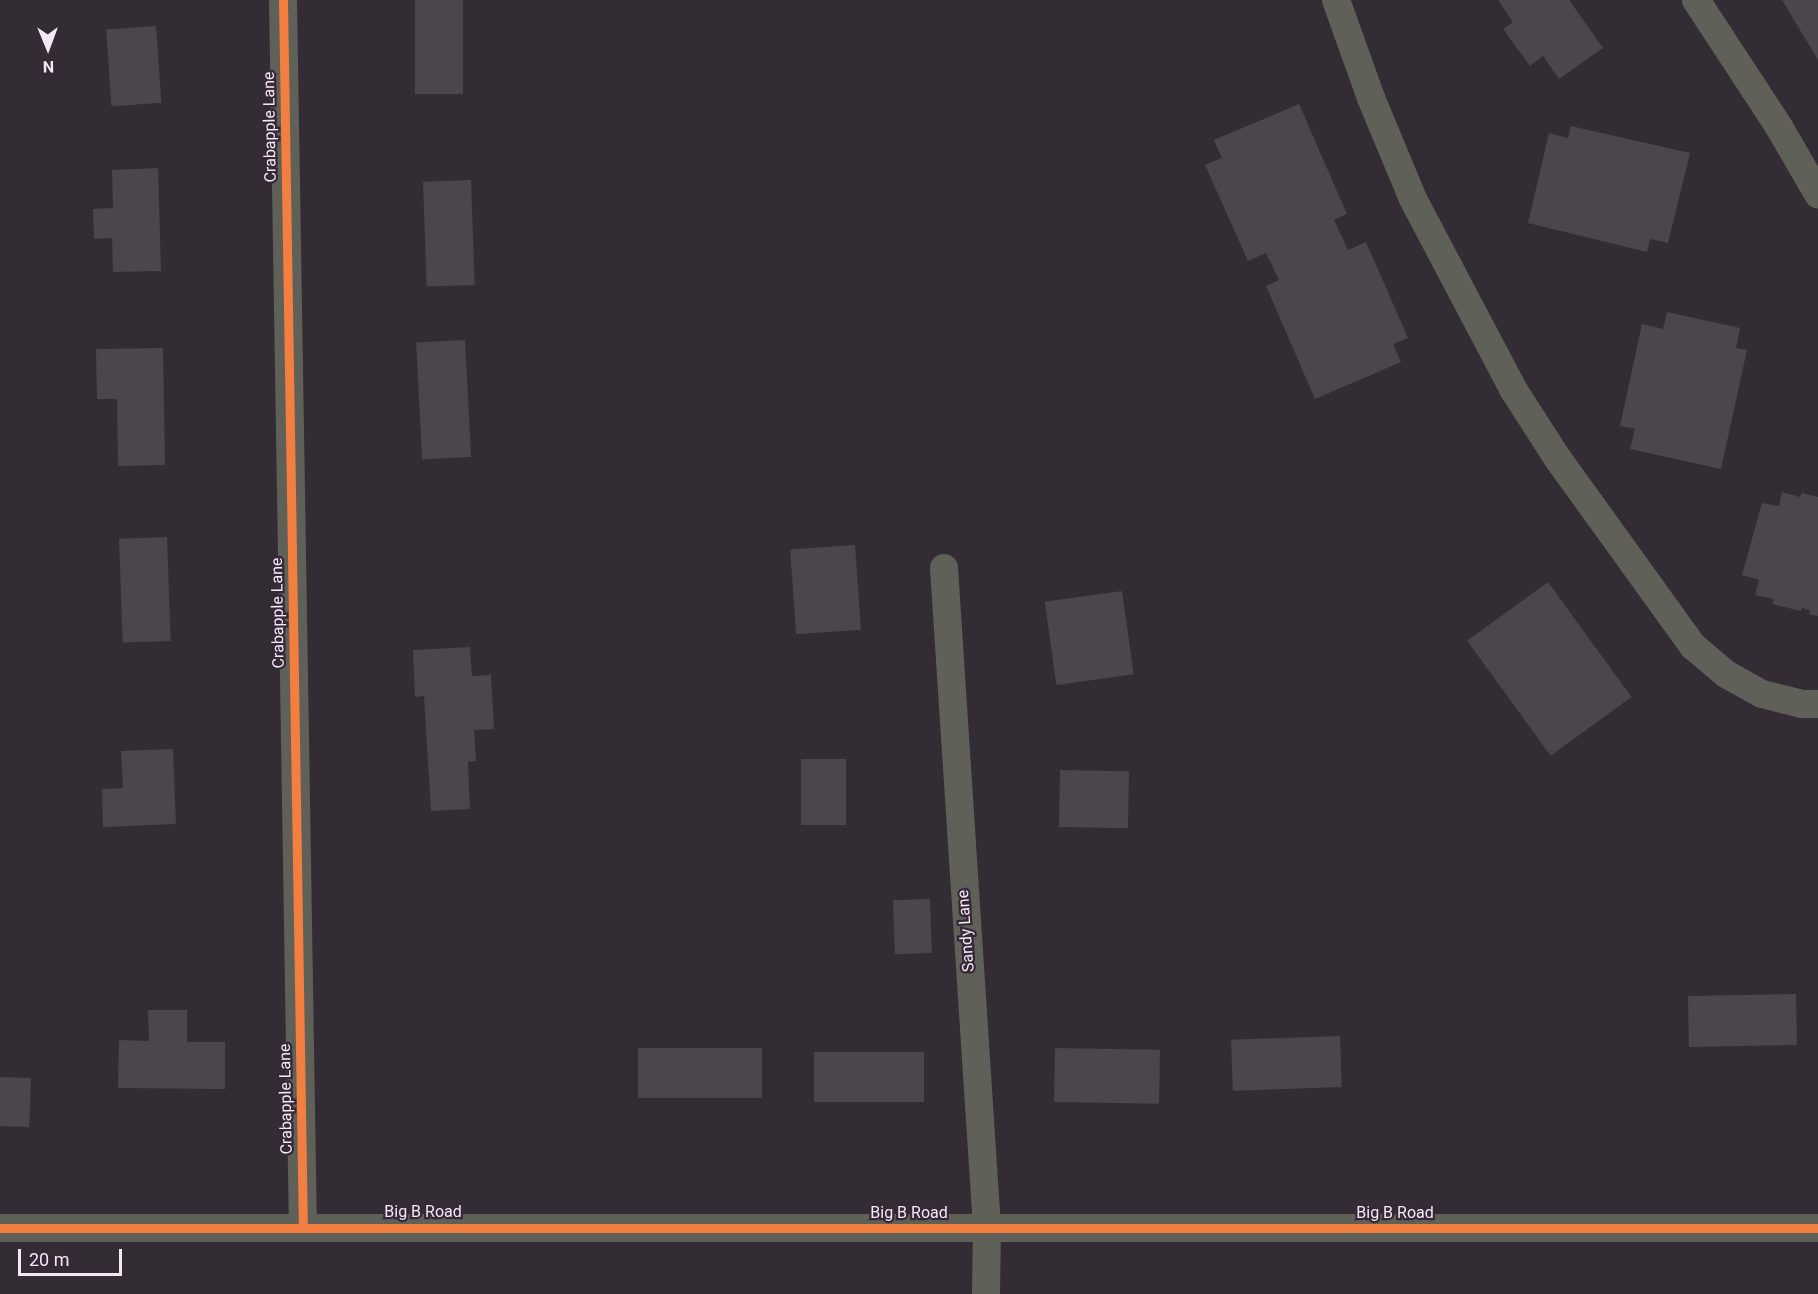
<!DOCTYPE html>
<style>
body{margin:0}
#map{position:relative;width:1818px;height:1294px;overflow:hidden;background:#342c34;font-family:Roboto,sans-serif}
div>[style]{position:absolute}
.building>*{inset:0;background:#4c454c;transform-origin:0 0}
.street>*{height:28px;margin:-14px;padding:0 14px;transform-origin:14px;border-radius:14px;background:#5f6057}
.cycleway>*{height:9px;margin:-4.5px;padding:0 4.5px;transform-origin:4.5px;border-radius:4.5px;background:#f27e40}
span{translate:-50% -50%;white-space:nowrap;text-align:center;line-height:1.15;-webkit-text-stroke:4.5px #372838;paint-order:stroke}
.street-label{font-size:16px;color:#f3e8f3}
.north{position:absolute;left:18px;top:18px;width:60px;height:60px;-webkit-text-stroke:4px #372838;paint-order:stroke;rotate:179deg;font-size:16px;font-weight:700;line-height:24px;text-align:center;color:#f3e8f3}
.north::after{content:'';display:block;margin:auto;width:21px;height:27px;background:#f3e8f3;clip-path:polygon(50% 0,100% 100%,50% 72%,0 100%)}
.scale{position:absolute;left:18px;top:1249px;width:104px;height:27px;box-sizing:border-box;border:3px solid #f3e8f3;border-top:0;padding-left:8px;font-size:18px;line-height:21px;white-space:nowrap;color:#f3e8f3;-webkit-text-stroke:4px #372838;paint-order:stroke}
</style>
<div id="map">
<div class="building">
<i style="left:415px;top:0;width:48px;height:94px"></i>
<i style="clip-path:polygon(1498px 0,1569px 0,1603px 48px,1559px 79px,1543px 56px,1530px 66px,1503px 29px,1513px 22px)"></i>
<i style="clip-path:polygon(1782px 0,1818px 0,1818px 60px)"></i>
<i style="left:156px;top:26px;width:77px;height:50px;rotate:86deg"></i>
<i style="clip-path:polygon(1299px 104px,1347px 214px,1334px 220px,1348px 250px,1366px 242px,1408px 338px,1393px 344px,1401px 362px,1315px 399px,1266px 286px,1279px 280px,1266px 253px,1248px 261px,1205px 165px,1222px 158px,1214px 140px)"></i>
<i style="clip-path:polygon(1571px 126px,1690px 153px,1668px 243px,1650px 239px,1647px 252px,1528px 223px,1549px 133px,1568px 138px)"></i>
<i style="clip-path:polygon(158px 168px,161px 271px,113px 272px,112px 238px,94px 239px,93px 209px,113px 208px,112px 170px)"></i>
<i style="left:471px;top:180px;width:105px;height:48px;rotate:88deg"></i>
<i style="clip-path:polygon(1667px 312px,1740px 328px,1736px 348px,1747px 350px,1721px 469px,1630px 449px,1635px 429px,1620px 426px,1642px 324px,1663px 329px)"></i>
<i style="left:465px;top:340px;width:117px;height:49px;rotate:87deg"></i>
<i style="clip-path:polygon(163px 348px,165px 465px,118px 466px,117px 399px,97px 399px,96px 349px)"></i>
<i style="clip-path:polygon(1782px 492px,1800px 497px,1802px 493px,1818px 497px,1818px 616px,1809px 614px,1810px 610px,1802px 608px,1801px 611px,1772px 604px,1774px 599px,1755px 595px,1759px 580px,1742px 575px,1762px 503px,1779px 506px)"></i>
<i style="left:167px;top:537px;width:104px;height:48px;rotate:88deg"></i>
<i style="left:855px;top:545px;width:85px;height:65px;rotate:86deg"></i>
<i style="left:1548px;top:582px;width:142px;height:100px;rotate:54deg"></i>
<i style="left:1122px;top:591px;width:84px;height:78px;rotate:82deg"></i>
<i style="clip-path:polygon(470px 647px,472px 676px,491px 675px,494px 729px,474px 730px,476px 761px,468px 762px,470px 809px,431px 811px,424px 696px,415px 697px,413px 650px)"></i>
<i style="clip-path:polygon(173px 749px,176px 824px,103px 827px,102px 789px,123px 788px,121px 751px)"></i>
<i style="left:801px;top:759px;width:45px;height:66px"></i>
<i style="left:1060px;top:770px;width:69px;height:57px;rotate:1deg"></i>
<i style="left:930px;top:899px;width:54px;height:37px;rotate:88deg"></i>
<i style="left:1796px;top:994px;width:51px;height:108px;rotate:89deg"></i>
<i style="clip-path:polygon(148px 1010px,187px 1010px,187px 1042px,225px 1042px,225px 1089px,118px 1088px,119px 1040px,149px 1041px)"></i>
<i style="left:1340px;top:1036px;width:51px;height:109px;rotate:88deg"></i>
<i style="left:638px;top:1048px;width:124px;height:50px"></i>
<i style="left:1055px;top:1048px;width:105px;height:54px;rotate:1deg"></i>
<i style="left:814px;top:1052px;width:110px;height:50px"></i>
<i style="left:0;top:1077px;width:31px;height:49px;rotate:2deg"></i>
</div>
<div class="street">
<i style="left:283px;top:0;width:1226px;rotate:89.07deg"></i>
<i style="left:1336px;top:0;width:104px;rotate:70.3deg"></i>
<i style="left:1371px;top:98px;width:109px;rotate:67.4deg"></i>
<i style="left:1413px;top:199px;width:215px;rotate:62.2deg"></i>
<i style="left:1513px;top:389px;width:83px;rotate:57.3deg"></i>
<i style="left:1558px;top:459px;width:231px;rotate:54.2deg"></i>
<i style="left:1693px;top:646px;width:43px;rotate:40.3deg"></i>
<i style="left:1726px;top:674px;width:41px;rotate:29.1deg"></i>
<i style="left:1762px;top:694px;width:41px;rotate:14deg"></i>
<i style="left:1802px;top:704px;width:16px"></i>
<i style="left:1696px;top:0;width:152px;rotate:56.8deg"></i>
<i style="left:1779px;top:127px;width:78px;rotate:59.8deg"></i>
<i style="left:944px;top:568px;width:661px;rotate:86.27deg"></i>
<i style="left:987px;top:1228px;width:66px;rotate:90.9deg"></i>
<i style="left:0;top:1228px;width:1818px"></i>
</div>
<div class="cycleway">
<i style="left:283px;top:0;width:1226px;rotate:89.07deg"></i>
<i style="left:0;top:1228px;width:1818px"></i>
</div>
<div class="street-label">
<span style="left:270px;top:127px;rotate:-91deg">Crabapple Lane</span>
<span style="left:278px;top:613px;rotate:-91deg">Crabapple Lane</span>
<span style="left:966px;top:931px;rotate:-94deg">Sandy Lane</span>
<span style="left:286px;top:1099px;rotate:-91deg">Crabapple Lane</span>
<span style="left:423px;top:1212px">Big B Road</span>
<span style="left:909px;top:1213px">Big B Road</span>
<span style="left:1395px;top:1213px">Big B Road</span>
</div>
<div class="north">N</div>
<div class="scale">20 m</div>
</div>
